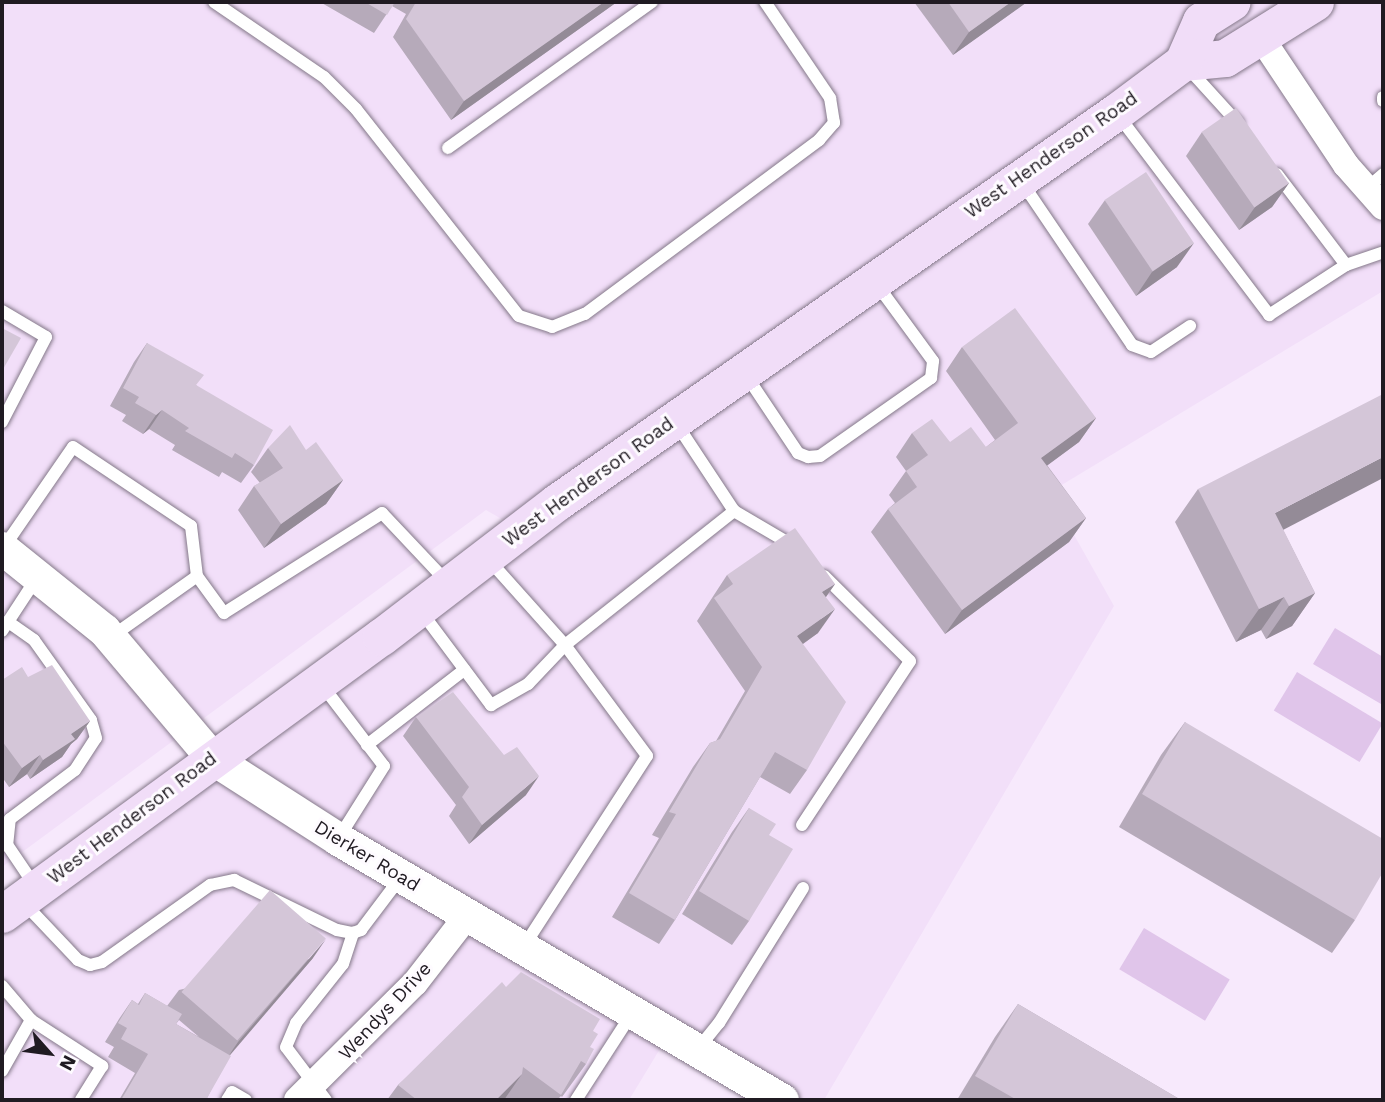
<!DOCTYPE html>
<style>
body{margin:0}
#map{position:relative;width:1385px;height:1102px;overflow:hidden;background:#f7e9fc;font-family:"Work Sans",sans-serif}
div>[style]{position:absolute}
.built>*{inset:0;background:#f2dff9}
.green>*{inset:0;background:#e0c5ea;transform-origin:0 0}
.roads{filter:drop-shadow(0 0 2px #847889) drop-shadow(0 0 2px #847889)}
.service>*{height:12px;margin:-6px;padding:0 6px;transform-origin:6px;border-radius:6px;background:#fff}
.minor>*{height:26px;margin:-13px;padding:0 13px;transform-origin:13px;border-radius:13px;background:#fff}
.tertiary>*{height:33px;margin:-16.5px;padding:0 16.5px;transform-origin:16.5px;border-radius:16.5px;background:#fff}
.secondary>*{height:37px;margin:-18.5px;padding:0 18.5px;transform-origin:18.5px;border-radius:18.5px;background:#f1ddf8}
.wall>*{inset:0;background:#b6aaba}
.shaded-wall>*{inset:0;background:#948b97}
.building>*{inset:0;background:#d4c6d8;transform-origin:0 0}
span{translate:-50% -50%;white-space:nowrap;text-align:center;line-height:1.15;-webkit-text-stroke:6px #fefbff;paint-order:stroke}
.street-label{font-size:19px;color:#201b22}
.frame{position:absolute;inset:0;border:4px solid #201b22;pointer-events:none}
.north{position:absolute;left:14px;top:1018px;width:70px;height:70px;-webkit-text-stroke:5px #fefbff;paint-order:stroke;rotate:118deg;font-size:19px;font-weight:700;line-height:28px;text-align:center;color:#201b22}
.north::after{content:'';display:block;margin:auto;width:24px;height:32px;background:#201b22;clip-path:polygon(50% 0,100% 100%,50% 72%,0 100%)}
</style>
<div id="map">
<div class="built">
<i style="clip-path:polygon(2px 2px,1383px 2px,1383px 291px,1050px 492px,1114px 606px,824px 1100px,782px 1100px,669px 1034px,629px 1100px,2px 1100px,2px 914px,521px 530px,486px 510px,2px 867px)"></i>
</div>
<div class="green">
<i style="clip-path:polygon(1335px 628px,1383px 657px,1381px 704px,1313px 664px)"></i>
<i style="left:1297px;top:672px;width:100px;height:45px;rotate:31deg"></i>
<i style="left:1144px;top:928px;width:100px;height:48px;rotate:31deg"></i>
</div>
<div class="roads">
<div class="service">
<i style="left:214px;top:2px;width:133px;rotate:34.3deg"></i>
<i style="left:324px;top:77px;width:45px;rotate:45deg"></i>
<i style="left:356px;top:109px;width:263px;rotate:51.8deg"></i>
<i style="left:519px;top:316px;width:35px;rotate:18deg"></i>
<i style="left:552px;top:327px;width:35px;rotate:-22deg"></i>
<i style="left:585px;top:314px;width:292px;rotate:-36.6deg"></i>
<i style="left:819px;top:140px;width:23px;rotate:-49deg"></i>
<i style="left:834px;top:123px;width:25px;rotate:-99deg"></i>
<i style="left:830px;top:98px;width:116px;rotate:-124.1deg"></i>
<i style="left:1187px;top:67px;width:76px;rotate:47.7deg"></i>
<i style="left:1383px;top:97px;width:4px;rotate:90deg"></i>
<i style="left:1118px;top:115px;width:251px;rotate:52.9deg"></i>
<i style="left:1269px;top:315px;width:92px;rotate:-33deg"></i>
<i style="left:1346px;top:265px;width:114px;rotate:-127.2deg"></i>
<i style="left:448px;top:148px;width:251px;rotate:-35.6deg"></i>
<i style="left:1021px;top:181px;width:198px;rotate:55.9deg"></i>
<i style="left:1132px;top:345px;width:20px;rotate:20deg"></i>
<i style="left:1151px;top:352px;width:47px;rotate:-33.7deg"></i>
<i style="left:1366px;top:189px;width:23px;rotate:-41deg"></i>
<i style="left:1346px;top:265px;width:39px;rotate:-19deg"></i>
<i style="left:2px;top:311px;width:51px;rotate:30.6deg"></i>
<i style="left:46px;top:337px;width:96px;rotate:117.4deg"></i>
<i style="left:746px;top:375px;width:94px;rotate:56.3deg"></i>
<i style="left:798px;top:453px;width:11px;rotate:22deg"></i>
<i style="left:808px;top:457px;width:12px;rotate:-5deg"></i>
<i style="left:820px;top:456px;width:136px;rotate:-35.1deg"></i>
<i style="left:931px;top:378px;width:17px;rotate:-83deg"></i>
<i style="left:933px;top:361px;width:97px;rotate:-126.2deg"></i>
<i style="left:676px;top:423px;width:105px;rotate:56.6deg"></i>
<i style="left:734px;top:511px;width:69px;rotate:30.3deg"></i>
<i style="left:4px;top:547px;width:121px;rotate:-55.4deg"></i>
<i style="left:73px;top:447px;width:142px;rotate:33.8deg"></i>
<i style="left:191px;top:526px;width:50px;rotate:83.2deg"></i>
<i style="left:489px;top:560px;width:114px;rotate:48.2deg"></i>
<i style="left:565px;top:645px;width:138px;rotate:53.5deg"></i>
<i style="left:647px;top:756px;width:226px;rotate:122.9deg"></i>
<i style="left:420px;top:610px;width:119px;rotate:53.2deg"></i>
<i style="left:491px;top:705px;width:43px;rotate:-29.6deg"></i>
<i style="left:528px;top:684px;width:54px;rotate:-46.5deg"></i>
<i style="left:565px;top:645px;width:216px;rotate:-38.4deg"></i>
<i style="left:2px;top:631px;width:62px;rotate:-56.8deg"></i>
<i style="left:111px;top:637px;width:105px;rotate:-35.3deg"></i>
<i style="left:197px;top:576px;width:46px;rotate:53.9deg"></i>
<i style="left:224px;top:613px;width:187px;rotate:-32.3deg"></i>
<i style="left:382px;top:513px;width:95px;rotate:46.7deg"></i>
<i style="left:322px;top:685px;width:102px;rotate:52.6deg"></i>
<i style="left:384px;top:766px;width:86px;rotate:122.2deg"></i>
<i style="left:367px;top:745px;width:123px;rotate:-37.7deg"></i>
<i style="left:802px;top:825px;width:196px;rotate:-56.6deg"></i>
<i style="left:910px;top:661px;width:121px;rotate:-135.3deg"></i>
<i style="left:4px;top:840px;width:55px;rotate:56deg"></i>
<i style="left:7px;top:846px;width:27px;rotate:-84deg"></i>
<i style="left:10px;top:819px;width:81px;rotate:-37deg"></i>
<i style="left:75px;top:770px;width:38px;rotate:-57deg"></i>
<i style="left:96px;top:738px;width:19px;rotate:-106deg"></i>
<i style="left:91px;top:720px;width:98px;rotate:-125.5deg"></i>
<i style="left:34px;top:640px;width:32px;rotate:-145deg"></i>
<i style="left:23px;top:902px;width:80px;rotate:46.5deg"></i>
<i style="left:78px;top:960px;width:13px;rotate:23deg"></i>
<i style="left:90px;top:965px;width:12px;rotate:-14deg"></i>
<i style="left:102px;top:962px;width:133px;rotate:-35.5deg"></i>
<i style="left:210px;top:885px;width:25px;rotate:-12deg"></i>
<i style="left:234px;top:880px;width:114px;rotate:25.9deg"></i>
<i style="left:337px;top:930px;width:16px;rotate:11deg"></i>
<i style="left:353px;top:933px;width:9px;rotate:-21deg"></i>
<i style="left:361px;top:930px;width:66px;rotate:-53deg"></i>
<i style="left:2px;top:986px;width:45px;rotate:49.5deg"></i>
<i style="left:31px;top:1020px;width:85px;rotate:32.9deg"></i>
<i style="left:102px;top:1066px;width:40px;rotate:122deg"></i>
<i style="left:697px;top:1050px;width:35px;rotate:-51deg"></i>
<i style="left:719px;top:1023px;width:159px;rotate:-58.1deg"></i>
<i style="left:2px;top:1071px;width:59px;rotate:-60.4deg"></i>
<i style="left:227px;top:1100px;width:9px;rotate:-58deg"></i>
<i style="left:232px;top:1092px;width:16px;rotate:30deg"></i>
<i style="left:326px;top:1100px;width:66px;rotate:-127deg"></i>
<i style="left:286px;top:1047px;width:26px;rotate:-67deg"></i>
<i style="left:296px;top:1023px;width:75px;rotate:-51.5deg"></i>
<i style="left:343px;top:964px;width:33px;rotate:-72deg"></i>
<i style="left:576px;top:1100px;width:103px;rotate:-57.2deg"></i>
</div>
<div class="minor">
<i style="left:1260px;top:36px;width:155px;rotate:56.3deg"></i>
<i style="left:1346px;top:165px;width:56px;rotate:48.6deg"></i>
<i style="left:297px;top:1100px;width:166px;rotate:-44.8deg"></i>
<i style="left:415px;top:983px;width:85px;rotate:-52.2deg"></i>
</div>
<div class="tertiary">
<i style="left:2px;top:548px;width:131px;rotate:38.8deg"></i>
<i style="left:104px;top:630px;width:167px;rotate:49.8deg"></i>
<i style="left:212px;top:758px;width:150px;rotate:32.7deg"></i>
<i style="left:338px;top:839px;width:515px;rotate:30.45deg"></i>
</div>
<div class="secondary">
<i style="left:1183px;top:62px;width:42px;rotate:-5.4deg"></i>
<i style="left:1225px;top:58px;width:106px;rotate:-31.9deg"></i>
<i style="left:2px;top:914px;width:469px;rotate:-36.2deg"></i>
<i style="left:381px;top:637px;width:222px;rotate:-37.5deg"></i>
<i style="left:557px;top:502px;width:682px;rotate:-34.9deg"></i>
<i style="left:1116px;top:112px;width:84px;rotate:-36.7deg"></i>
<i style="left:1183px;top:62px;width:45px;rotate:-66.3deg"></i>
<i style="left:1201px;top:21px;width:36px;rotate:-32deg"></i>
</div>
</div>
<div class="wall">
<i style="clip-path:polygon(320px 2px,617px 2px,451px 120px,393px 37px,406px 14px,392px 6px,374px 33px)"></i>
<i style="clip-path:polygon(914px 2px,1027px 2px,953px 55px)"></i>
<i style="clip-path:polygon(1202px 132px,1289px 183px,1272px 207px,1239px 230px,1186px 156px)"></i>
<i style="clip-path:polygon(1105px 200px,1177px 267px,1136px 296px,1088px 224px)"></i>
<i style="clip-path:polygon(147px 343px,196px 385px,254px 465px,241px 483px,222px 472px,219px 477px,172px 450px,175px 445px,149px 429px,143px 434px,122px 421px,126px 415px,110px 406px,134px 362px)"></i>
<i style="clip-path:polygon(962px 347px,1096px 418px,1079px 442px,1047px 465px,1086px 518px,1069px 542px,945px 634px,871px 532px,888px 509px,895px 503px,889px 495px,906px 471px,896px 457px,912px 433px,950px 442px,986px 447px,995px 440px,946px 371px)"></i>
<i style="clip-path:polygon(268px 448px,306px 450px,343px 480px,326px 504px,264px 548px,238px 510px,254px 486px,260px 483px,251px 472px)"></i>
<i style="clip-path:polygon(1198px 489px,1283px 530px,1315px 593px,1292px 626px,1266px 639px,1261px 630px,1236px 642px,1175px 522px)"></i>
<i style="clip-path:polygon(727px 575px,835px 584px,826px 597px,818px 633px,803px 644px,807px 770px,790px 794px,760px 777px,675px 920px,659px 944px,612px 917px,659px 838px,652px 835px,693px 767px,710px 743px,716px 741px,745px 691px,697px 621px)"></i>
<i style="clip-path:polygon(28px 677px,90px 721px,77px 739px,71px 744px,62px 757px,30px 779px,27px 774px,9px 787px,2px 777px,2px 680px)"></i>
<i style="clip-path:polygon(416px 717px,526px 795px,469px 844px,449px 816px,456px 805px,403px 736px)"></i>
<i style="clip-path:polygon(1185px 722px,1355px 920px,1332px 953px,1119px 827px,1161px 755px)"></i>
<i style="clip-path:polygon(749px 808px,769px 835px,749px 921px,732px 945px,682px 914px,732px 832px)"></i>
<i style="clip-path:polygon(evenodd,313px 958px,229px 1055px,206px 1100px,119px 1100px,135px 1073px,108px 1057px,114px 1047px,105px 1042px,119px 1019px,132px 1000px,138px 1004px,145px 993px,167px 1006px,179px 990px,313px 958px,179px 1020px,199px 1037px,176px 1024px,179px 1020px)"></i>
<i style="clip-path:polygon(506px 987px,593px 1031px,586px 1064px,562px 1097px,561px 1096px,557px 1100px,387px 1100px,398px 1085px)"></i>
<i style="clip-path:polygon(1018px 1004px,1181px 1100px,957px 1100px,995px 1037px)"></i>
</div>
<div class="shaded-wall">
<i style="clip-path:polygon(604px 2px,617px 2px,451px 120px,464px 101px)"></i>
<i style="clip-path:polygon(1011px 2px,1027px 2px,953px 55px,969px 32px)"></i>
<i style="clip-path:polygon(1289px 183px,1272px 207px,1239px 230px,1255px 207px)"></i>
<i style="clip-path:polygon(1194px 243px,1177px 267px,1136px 296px,1152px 272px)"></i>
<i style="clip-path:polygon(162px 410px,149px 429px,143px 434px,156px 415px)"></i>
<i style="clip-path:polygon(1096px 418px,1079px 442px,1025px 482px,1041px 458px)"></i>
<i style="clip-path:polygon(1383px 457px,1383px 478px,1252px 546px,1275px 513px)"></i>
<i style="clip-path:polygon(343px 480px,326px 504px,264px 548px,281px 524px)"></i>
<i style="clip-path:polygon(1086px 518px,1069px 542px,945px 634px,962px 610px)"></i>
<i style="clip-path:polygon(835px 584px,818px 608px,822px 592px)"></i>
<i style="clip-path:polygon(1315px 593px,1292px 626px,1266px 639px,1289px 606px)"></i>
<i style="clip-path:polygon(1284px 597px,1261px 630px,1236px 642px,1259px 609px)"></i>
<i style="clip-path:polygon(835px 609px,818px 633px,780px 660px,797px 636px)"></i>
<i style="clip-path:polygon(90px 721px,77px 739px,71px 744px,62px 757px,30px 779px,43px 760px,71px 734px)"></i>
<i style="clip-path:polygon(40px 755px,27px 774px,9px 787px,22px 768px)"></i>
<i style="clip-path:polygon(539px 776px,526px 795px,469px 844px,482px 825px)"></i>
<i style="clip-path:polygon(326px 939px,313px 958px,225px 1061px,238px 1042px)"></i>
<i style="clip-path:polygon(522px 1074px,504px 1100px,496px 1100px)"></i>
</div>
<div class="building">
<i style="clip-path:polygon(365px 2px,395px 2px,387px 15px)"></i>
<i style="clip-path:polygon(416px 2px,604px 2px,464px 101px,406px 19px)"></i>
<i style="clip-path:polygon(948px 2px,1011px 2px,969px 32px)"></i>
<i style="left:1236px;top:108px;width:92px;height:42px;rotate:55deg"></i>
<i style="left:1146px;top:172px;width:86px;height:50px;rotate:56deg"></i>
<i style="clip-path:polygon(1015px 308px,1096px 418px,1041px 458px,1086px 518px,962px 610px,888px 509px,917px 487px,906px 471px,928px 455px,912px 433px,932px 419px,950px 442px,971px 427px,986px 447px,1018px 423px,962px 347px)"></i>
<i style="clip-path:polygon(2px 328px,21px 338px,2px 371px)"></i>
<i style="clip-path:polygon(147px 343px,204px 375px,196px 385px,273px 430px,254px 465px,235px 453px,232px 458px,185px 431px,189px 428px,162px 410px,156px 415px,135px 403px,139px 397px,123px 388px)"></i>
<i style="clip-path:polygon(1383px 394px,1383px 457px,1275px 513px,1315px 593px,1289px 606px,1284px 597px,1259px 609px,1198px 489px)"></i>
<i style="clip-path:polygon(290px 425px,306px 450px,316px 442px,343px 480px,281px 524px,254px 486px,283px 468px,268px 448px)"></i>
<i style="clip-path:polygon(795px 528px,835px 584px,822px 592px,835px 609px,797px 636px,846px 702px,807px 770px,775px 752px,675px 920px,629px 893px,676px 814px,669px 812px,710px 743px,720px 739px,762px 667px,714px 598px,733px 584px,727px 575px)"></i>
<i style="clip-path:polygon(52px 665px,90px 721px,71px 734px,75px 739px,43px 760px,40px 755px,22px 768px,2px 741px,2px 680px,22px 667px,28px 677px)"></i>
<i style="clip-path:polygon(453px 692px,504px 755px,517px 747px,539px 776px,482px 825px,462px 797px,469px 787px,416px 717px)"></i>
<i style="clip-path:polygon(1185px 722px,1383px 839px,1383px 872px,1355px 920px,1142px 794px)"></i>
<i style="clip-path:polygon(749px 808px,776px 824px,769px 835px,793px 849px,749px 921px,699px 891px)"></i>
<i style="left:270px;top:890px;width:74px;height:135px;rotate:41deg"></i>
<i style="clip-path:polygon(521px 972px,600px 1019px,593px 1031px,598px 1034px,590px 1047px,594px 1049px,586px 1064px,581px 1061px,561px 1095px,523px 1067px,522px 1074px,496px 1100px,417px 1100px,398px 1085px,502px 982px,506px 987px)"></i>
<i style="clip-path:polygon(145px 993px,182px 1014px,176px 1024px,231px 1056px,206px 1100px,121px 1100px,148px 1054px,121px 1039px,127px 1028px,118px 1023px,132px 1000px,139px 1005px)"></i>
<i style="clip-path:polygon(1018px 1004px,1181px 1100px,1017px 1100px,975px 1076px)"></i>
</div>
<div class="street-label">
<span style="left:1051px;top:155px;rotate:-35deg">West Henderson Road</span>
<span style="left:588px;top:482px;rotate:-36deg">West Henderson Road</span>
<span style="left:132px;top:818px;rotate:-37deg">West Henderson Road</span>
<span style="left:367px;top:856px;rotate:31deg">Dierker Road</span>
<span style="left:385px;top:1011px;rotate:-47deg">Wendys Drive</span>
</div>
<div class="frame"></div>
<div class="north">N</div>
</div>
